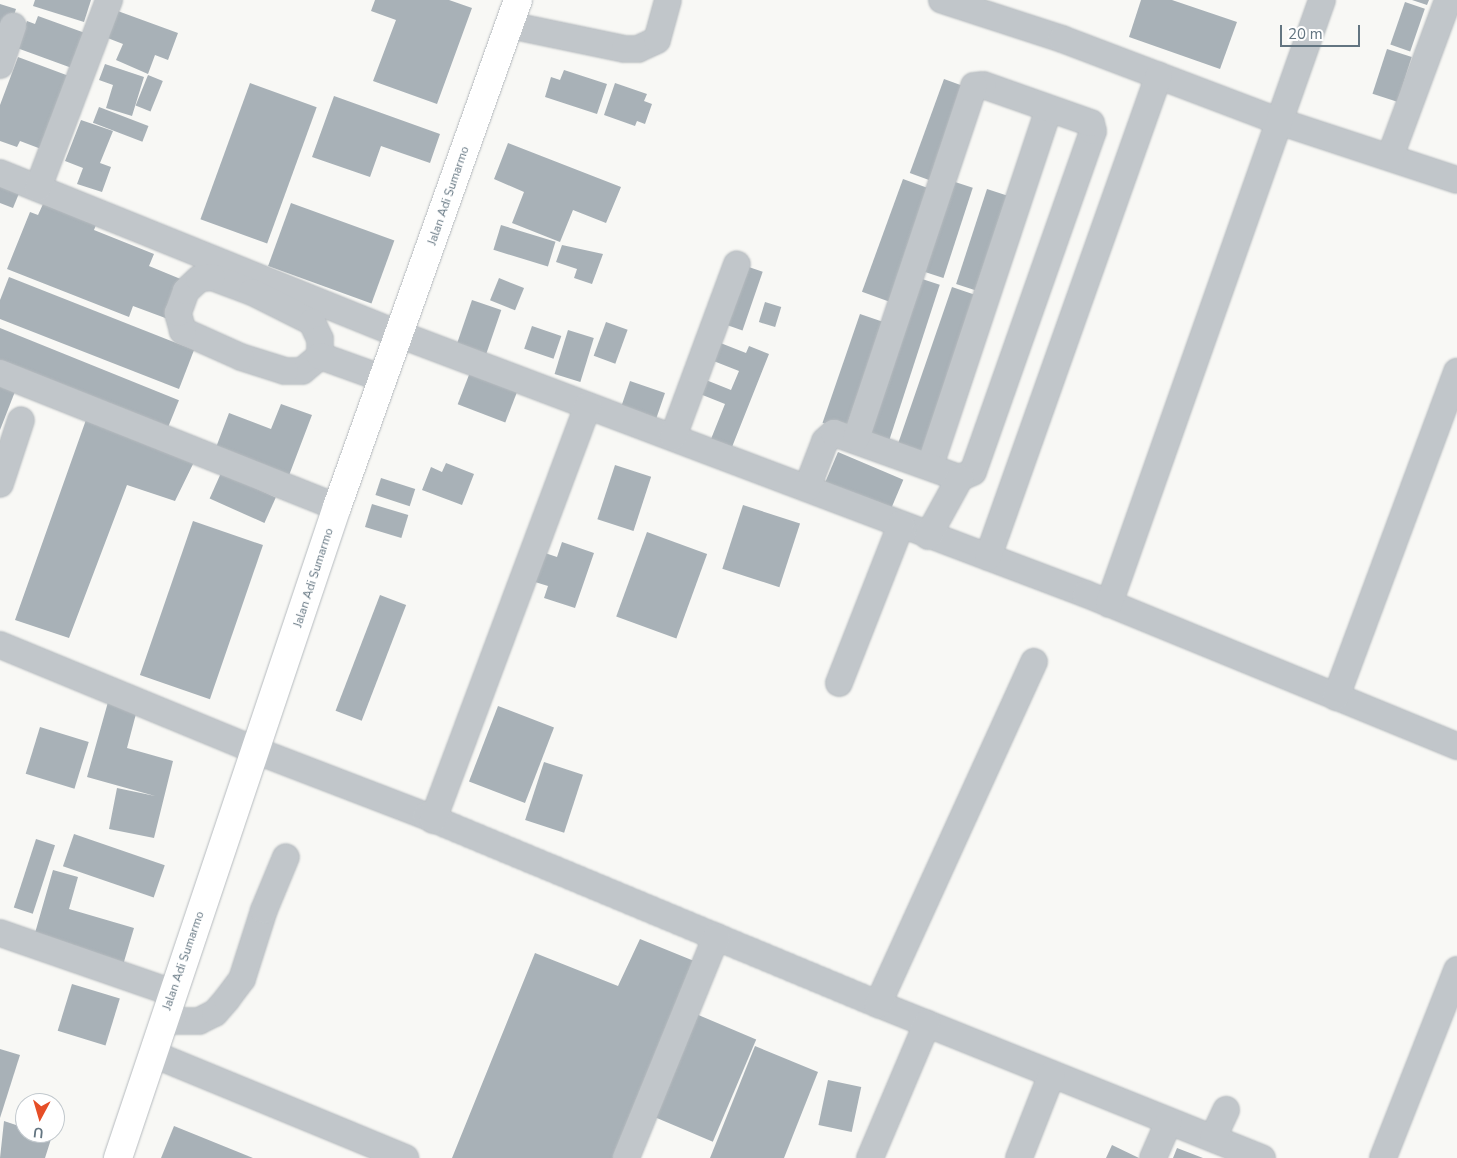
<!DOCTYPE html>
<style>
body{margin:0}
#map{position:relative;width:1457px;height:1158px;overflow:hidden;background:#f8f8f5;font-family:"Nunito Sans",sans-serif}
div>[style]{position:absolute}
.building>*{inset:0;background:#a8b1b7;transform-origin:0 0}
.roads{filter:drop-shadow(0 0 1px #b5babe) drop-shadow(0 0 1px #b5babe)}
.minor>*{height:26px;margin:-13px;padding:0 13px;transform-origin:13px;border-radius:13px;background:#c1c6ca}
.major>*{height:28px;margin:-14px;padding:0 14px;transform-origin:14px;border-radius:14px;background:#fff}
span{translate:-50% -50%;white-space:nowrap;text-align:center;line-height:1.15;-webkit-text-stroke:5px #fff;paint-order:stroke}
.street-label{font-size:12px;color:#637581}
.north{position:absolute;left:15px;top:1093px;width:50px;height:50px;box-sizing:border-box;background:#fff;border:1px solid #c1c8cd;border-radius:50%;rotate:186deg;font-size:14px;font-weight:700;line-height:20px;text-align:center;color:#637581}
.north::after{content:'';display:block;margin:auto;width:18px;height:22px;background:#e64e27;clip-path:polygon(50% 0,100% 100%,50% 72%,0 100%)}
.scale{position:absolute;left:1280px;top:25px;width:80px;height:22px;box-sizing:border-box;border:2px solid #637581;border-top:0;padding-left:6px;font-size:15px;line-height:18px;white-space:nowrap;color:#637581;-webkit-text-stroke:4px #fff;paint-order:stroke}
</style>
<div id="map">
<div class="building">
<i style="clip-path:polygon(35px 0,91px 0,84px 22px,33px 6px)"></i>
<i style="clip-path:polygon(375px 0,449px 0,472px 8px,437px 104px,373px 81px,396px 20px,371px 11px)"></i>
<i style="clip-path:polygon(1141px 0,1172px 0,1237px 22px,1220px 69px,1129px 37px)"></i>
<i style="clip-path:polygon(1412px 0,1429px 0,1427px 5px)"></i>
<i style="left:1405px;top:2px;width:21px;height:45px;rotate:19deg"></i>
<i style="clip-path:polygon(0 4px,16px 9px,7px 36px,0 34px)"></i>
<i style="clip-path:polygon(115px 10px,178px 33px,168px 60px,155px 55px,148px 74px,116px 60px,123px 44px,105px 37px)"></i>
<i style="clip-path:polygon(38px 16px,85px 33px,80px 71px,17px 48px,27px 21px,35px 24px)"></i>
<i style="left:1387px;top:49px;width:26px;height:47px;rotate:18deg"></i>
<i style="clip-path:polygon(18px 57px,77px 79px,49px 152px,20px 141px,17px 147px,0 141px,0 105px)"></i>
<i style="clip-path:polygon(105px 64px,144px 77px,132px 116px,106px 108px,113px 85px,99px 80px)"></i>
<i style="clip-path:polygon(564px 70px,607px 84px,597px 114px,545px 97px,551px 77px,560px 80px)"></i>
<i style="left:148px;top:75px;width:16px;height:33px;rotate:22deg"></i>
<i style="left:944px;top:79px;width:27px;height:100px;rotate:20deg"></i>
<i style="left:250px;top:83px;width:71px;height:145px;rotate:20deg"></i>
<i style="clip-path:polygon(615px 83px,647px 94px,644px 101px,652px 104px,645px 124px,637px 121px,635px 126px,604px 115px)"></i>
<i style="clip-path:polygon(334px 96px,440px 134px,430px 163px,381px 146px,370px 177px,312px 157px)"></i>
<i style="left:99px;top:107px;width:53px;height:17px;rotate:21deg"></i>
<i style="clip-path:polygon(81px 120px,113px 131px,100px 163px,111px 167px,102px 192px,77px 184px,83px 168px,65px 161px)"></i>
<i style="clip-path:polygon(508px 143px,621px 187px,606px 223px,573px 210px,560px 242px,512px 223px,524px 192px,494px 179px)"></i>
<i style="left:903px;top:179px;width:30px;height:120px;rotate:20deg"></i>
<i style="left:949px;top:180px;width:25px;height:95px;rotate:18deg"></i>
<i style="clip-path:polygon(0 183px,20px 191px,13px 208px,0 203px)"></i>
<i style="left:987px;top:189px;width:25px;height:100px;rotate:18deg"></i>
<i style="left:291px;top:203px;width:110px;height:67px;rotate:20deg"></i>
<i style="clip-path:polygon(43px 204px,96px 225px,94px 230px,154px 254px,149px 266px,183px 280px,168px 319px,133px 306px,129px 317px,7px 269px,30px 212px,38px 215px)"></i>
<i style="left:501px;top:225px;width:57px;height:26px;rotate:17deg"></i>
<i style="clip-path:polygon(562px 245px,603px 254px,592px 284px,574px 278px,577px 269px,556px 262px)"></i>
<i style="left:740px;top:264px;width:24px;height:62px;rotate:19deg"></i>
<i style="clip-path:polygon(9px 277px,194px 350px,179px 389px,0 319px,0 300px)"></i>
<i style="left:916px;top:277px;width:25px;height:169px;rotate:18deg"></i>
<i style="left:499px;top:278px;width:27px;height:24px;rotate:22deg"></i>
<i style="left:952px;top:287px;width:28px;height:173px;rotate:19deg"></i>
<i style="left:472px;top:300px;width:31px;height:55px;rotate:19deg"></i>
<i style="left:765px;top:302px;width:17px;height:21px;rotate:17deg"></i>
<i style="left:860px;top:314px;width:24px;height:115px;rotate:19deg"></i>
<i style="left:606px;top:322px;width:23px;height:36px;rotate:20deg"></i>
<i style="left:532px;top:326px;width:31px;height:24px;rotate:19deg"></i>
<i style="left:0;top:328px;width:193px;height:34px;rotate:22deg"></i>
<i style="left:568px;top:330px;width:27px;height:46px;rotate:17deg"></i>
<i style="clip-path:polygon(718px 342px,746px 353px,749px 346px,769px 354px,732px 447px,711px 439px,725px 404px,700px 394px,706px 380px,731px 390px,739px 371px,711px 360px)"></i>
<i style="left:472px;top:367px;width:51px;height:40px;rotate:21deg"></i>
<i style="left:630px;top:381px;width:37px;height:34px;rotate:19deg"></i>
<i style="clip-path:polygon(0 383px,16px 389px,0 430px)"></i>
<i style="clip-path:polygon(281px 404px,312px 415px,288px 478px,215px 450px,229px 413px,271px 429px)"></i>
<i style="clip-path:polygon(87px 417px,195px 460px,175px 501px,127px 485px,69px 638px,15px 620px)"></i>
<i style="left:838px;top:452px;width:71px;height:35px;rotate:23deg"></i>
<i style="clip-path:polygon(446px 463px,474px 474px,462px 505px,422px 490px,431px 467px,442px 472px)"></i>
<i style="left:615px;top:465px;width:38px;height:57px;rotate:18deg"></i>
<i style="left:221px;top:473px;width:60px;height:28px;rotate:24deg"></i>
<i style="left:381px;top:478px;width:36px;height:18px;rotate:18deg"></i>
<i style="left:372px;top:504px;width:38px;height:24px;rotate:17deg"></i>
<i style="left:743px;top:505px;width:60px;height:67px;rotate:18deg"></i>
<i style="left:193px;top:521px;width:74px;height:163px;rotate:19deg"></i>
<i style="left:647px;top:532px;width:64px;height:90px;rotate:20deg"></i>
<i style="clip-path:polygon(562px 542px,594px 553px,575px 608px,544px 598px,548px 586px,535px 582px,545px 553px,557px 557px)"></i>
<i style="left:380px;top:595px;width:28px;height:124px;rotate:21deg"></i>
<i style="clip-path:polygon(108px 702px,137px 710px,127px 748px,173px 761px,154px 838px,109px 829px,117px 788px,155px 796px,87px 777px)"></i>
<i style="left:498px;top:706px;width:60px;height:81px;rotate:21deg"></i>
<i style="left:40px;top:727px;width:51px;height:49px;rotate:17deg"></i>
<i style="left:544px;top:762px;width:41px;height:61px;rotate:18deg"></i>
<i style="left:74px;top:834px;width:96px;height:34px;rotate:19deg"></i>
<i style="left:36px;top:839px;width:20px;height:72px;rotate:18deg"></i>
<i style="clip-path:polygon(53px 870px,78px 877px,69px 909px,134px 928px,123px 965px,33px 940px)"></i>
<i style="clip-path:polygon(640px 939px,699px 963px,619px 1158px,452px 1158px,535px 953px,618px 986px)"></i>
<i style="left:72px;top:984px;width:50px;height:49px;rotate:17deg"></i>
<i style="left:689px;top:1011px;width:73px;height:111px;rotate:23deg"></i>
<i style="clip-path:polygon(755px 1046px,818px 1072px,784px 1158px,710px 1158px)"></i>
<i style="clip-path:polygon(0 1049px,20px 1055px,0 1118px)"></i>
<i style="left:828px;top:1080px;width:34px;height:46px;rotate:12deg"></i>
<i style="clip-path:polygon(4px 1121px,25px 1128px,25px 1133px,52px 1136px,45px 1158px,0 1158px)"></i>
<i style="clip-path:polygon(174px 1126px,253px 1158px,161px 1158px)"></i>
<i style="clip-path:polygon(1112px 1145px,1139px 1158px,1106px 1158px)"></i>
<i style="clip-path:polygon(1177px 1148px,1203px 1158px,1173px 1158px)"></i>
</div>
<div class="roads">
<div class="minor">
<i style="left:942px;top:0;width:126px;rotate:18deg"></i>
<i style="left:1062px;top:39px;width:234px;rotate:20.8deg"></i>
<i style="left:1281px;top:122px;width:185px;rotate:18.2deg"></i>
<i style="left:509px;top:25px;width:118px;rotate:11.7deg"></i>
<i style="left:625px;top:49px;width:13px"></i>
<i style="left:638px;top:49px;width:21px;rotate:-25deg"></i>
<i style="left:657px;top:40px;width:41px;rotate:-74.6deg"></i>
<i style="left:0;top:65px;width:41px;rotate:-71.6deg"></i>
<i style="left:1390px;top:157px;width:167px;rotate:-69.7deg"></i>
<i style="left:0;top:173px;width:432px;rotate:22deg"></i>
<i style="left:401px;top:335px;width:732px;rotate:20.71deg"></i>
<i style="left:1086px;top:594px;width:401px;rotate:22.3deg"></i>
<i style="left:38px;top:188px;width:201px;rotate:-69.3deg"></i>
<i style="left:212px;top:277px;width:43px;rotate:20.6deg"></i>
<i style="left:252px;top:292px;width:67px;rotate:26.6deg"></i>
<i style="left:312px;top:322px;width:19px;rotate:65deg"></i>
<i style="left:320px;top:339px;width:17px;rotate:90deg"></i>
<i style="left:320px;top:356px;width:23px;rotate:140deg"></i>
<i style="left:302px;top:371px;width:17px;rotate:180deg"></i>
<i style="left:285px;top:371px;width:46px;rotate:-162.3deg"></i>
<i style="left:241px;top:357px;width:64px;rotate:-155.9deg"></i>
<i style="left:183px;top:331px;width:19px;rotate:-106deg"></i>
<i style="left:178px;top:313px;width:23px;rotate:-70deg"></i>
<i style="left:186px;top:291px;width:18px;rotate:-43deg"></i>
<i style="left:199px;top:279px;width:13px;rotate:-9deg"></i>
<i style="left:320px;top:356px;width:68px;rotate:19.8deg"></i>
<i style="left:0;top:373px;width:363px;rotate:21.7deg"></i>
<i style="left:673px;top:437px;width:184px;rotate:-69.7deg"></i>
<i style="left:930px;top:466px;width:376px;rotate:-71.6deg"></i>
<i style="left:0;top:484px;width:67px;rotate:-71.8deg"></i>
<i style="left:807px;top:488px;width:50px;rotate:-69deg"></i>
<i style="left:825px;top:441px;width:12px;rotate:-42deg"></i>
<i style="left:834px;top:433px;width:134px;rotate:19.7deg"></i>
<i style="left:960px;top:478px;width:14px;rotate:-25deg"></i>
<i style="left:973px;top:472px;width:361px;rotate:-70.6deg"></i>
<i style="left:1093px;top:131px;width:8px;rotate:-104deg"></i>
<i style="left:1091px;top:123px;width:114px;rotate:-160.6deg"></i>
<i style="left:983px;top:85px;width:9px;rotate:174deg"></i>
<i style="left:974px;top:86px;width:371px;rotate:108.5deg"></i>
<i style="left:928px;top:536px;width:66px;rotate:-61.1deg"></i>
<i style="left:988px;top:557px;width:511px;rotate:-70.47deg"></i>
<i style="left:1109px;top:604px;width:640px;rotate:-70.57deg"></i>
<i style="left:0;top:645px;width:278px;rotate:22.4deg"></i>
<i style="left:257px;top:751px;width:181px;rotate:21deg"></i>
<i style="left:426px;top:816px;width:490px;rotate:22.6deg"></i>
<i style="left:878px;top:1004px;width:414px;rotate:21.9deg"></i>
<i style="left:839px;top:683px;width:170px;rotate:-68.6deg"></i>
<i style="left:1336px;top:697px;width:347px;rotate:-69.6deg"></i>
<i style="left:433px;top:820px;width:442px;rotate:-69.5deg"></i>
<i style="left:0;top:933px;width:183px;rotate:19.1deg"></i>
<i style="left:878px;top:1004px;width:376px;rotate:-65.5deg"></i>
<i style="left:164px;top:1021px;width:35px"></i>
<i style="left:199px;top:1021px;width:18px;rotate:-27deg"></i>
<i style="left:215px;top:1013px;width:18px;rotate:-49deg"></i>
<i style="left:227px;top:999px;width:25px;rotate:-53deg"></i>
<i style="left:242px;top:979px;width:72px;rotate:-72.3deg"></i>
<i style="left:264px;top:910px;width:57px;rotate:-67.5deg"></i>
<i style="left:153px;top:1054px;width:273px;rotate:22.4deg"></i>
<i style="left:1213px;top:1138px;width:31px;rotate:-65deg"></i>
<i style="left:626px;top:1158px;width:239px;rotate:-67.8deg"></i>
<i style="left:870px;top:1158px;width:146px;rotate:-67deg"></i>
<i style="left:1019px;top:1158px;width:90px;rotate:-68.6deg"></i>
<i style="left:1153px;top:1158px;width:40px;rotate:-66.6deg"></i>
<i style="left:1383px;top:1158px;width:202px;rotate:-68.5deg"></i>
</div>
<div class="major">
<i style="left:118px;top:1158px;width:687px;rotate:-71.41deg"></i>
<i style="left:337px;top:507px;width:538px;rotate:-70.35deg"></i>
</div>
</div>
<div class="street-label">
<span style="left:449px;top:196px;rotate:-71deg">Jalan Adi Sumarmo</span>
<span style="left:314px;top:578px;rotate:-72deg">Jalan Adi Sumarmo</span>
<span style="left:184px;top:961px;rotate:-71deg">Jalan Adi Sumarmo</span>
</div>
<div class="north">U</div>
<div class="scale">20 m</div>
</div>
